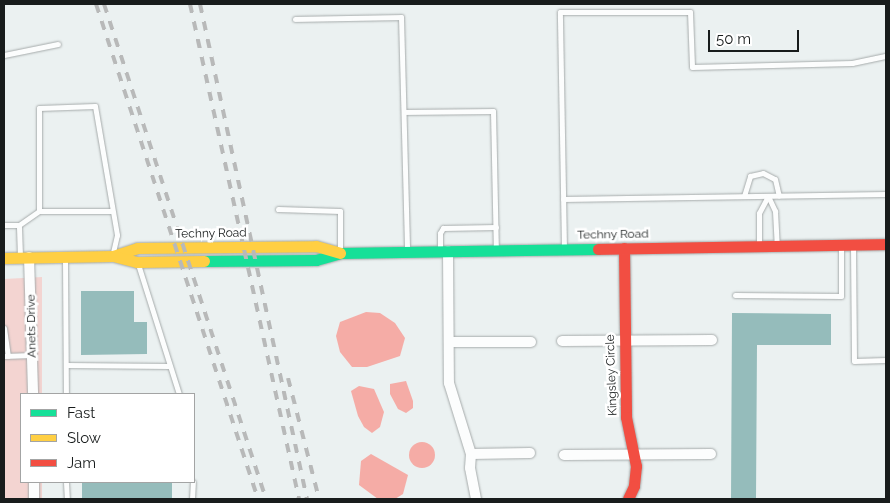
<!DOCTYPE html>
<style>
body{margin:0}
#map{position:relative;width:890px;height:503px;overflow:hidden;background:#ebf1f1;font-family:Raleway,sans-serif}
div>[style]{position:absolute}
.green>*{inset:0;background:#f3d4d1}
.water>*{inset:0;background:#f5aca6}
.round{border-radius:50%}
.building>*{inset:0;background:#95bcbb;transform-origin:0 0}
.roads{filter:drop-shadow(0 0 1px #a6abab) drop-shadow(0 0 1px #a6abab)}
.lane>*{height:5px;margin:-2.5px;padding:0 2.5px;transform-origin:2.5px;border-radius:2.5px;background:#fcfdfd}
.street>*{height:10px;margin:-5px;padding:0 5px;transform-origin:5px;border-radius:5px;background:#fcfdfd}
.fast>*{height:11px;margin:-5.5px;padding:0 5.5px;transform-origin:5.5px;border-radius:5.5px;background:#16e098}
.slow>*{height:11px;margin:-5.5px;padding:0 5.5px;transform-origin:5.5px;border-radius:5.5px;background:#ffcf43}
.jam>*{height:11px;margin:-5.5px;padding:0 5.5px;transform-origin:5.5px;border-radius:5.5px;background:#f24e42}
.rail>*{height:4px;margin-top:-2px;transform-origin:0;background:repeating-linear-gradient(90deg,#b8b9b9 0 9px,transparent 0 18px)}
span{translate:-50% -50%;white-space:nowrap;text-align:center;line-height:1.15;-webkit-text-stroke:5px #fff;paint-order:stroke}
.street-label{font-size:12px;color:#181c1c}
.frame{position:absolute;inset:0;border:5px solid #181c1c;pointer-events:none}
.legend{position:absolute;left:20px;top:393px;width:175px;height:90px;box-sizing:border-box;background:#fff;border:1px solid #a3a4a4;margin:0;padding:6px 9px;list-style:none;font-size:15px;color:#181c1c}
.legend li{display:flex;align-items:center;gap:10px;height:25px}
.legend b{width:25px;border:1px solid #a3a4a4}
.scale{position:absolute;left:708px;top:30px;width:91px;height:22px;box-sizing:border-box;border:2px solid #181c1c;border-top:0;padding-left:6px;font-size:15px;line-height:18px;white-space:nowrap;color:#181c1c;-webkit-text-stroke:4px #fff;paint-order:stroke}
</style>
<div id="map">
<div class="green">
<i style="clip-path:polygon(42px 277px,42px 394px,21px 394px,21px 482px,42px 482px,42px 499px,4px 499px,4px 279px)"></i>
</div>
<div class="water">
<i style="clip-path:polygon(366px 312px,380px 313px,395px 323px,405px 338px,400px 356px,367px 367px,352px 367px,340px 352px,336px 336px,340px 322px)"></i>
<i style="clip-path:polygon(406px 381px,413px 401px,413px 408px,406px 413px,398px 409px,390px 394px,390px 384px)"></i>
<i style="clip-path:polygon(359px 386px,374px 389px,384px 412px,380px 427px,372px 433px,364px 427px,358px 416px,351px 391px)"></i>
<i class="round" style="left:409px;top:442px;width:26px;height:26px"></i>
<i style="clip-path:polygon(371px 454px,408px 475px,403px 494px,395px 499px,378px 499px,359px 485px,361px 461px)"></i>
</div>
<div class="building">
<i style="clip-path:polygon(81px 291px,134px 291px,134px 322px,147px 322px,147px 354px,81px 355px)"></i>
<i style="clip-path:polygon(732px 313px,831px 314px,831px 345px,757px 345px,756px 499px,731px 499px)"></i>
<i style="left:82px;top:482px;width:90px;height:17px"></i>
</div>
<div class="roads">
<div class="lane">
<i style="left:295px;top:19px;width:106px;rotate:-1.1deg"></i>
<i style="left:401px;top:17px;width:234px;rotate:88.5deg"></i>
<i style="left:4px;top:55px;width:55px;rotate:-11.5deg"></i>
<i style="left:404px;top:112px;width:89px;rotate:-0.6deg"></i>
<i style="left:493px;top:111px;width:139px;rotate:88.8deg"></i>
<i style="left:744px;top:196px;width:21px;rotate:-73deg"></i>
<i style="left:750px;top:176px;width:13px;rotate:-13deg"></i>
<i style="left:763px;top:173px;width:13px;rotate:27deg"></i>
<i style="left:775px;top:179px;width:17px;rotate:77deg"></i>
<i style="left:563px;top:199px;width:323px;rotate:-0.9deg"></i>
<i style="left:278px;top:209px;width:62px;rotate:1.8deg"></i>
<i style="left:340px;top:211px;width:39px;rotate:90deg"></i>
<i style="left:39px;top:211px;width:73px"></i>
<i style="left:4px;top:225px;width:15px"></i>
<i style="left:759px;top:245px;width:32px;rotate:-90deg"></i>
<i style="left:759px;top:213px;width:19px;rotate:-62deg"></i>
<i style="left:768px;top:196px;width:17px;rotate:65deg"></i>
<i style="left:775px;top:211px;width:34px;rotate:87deg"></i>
<i style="left:853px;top:246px;width:115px;rotate:89.5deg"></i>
<i style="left:854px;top:361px;width:32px;rotate:-2deg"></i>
<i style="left:564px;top:249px;width:237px;rotate:-91deg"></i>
<i style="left:560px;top:12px;width:130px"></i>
<i style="left:690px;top:12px;width:55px;rotate:87.9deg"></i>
<i style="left:692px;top:67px;width:160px;rotate:-1.4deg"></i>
<i style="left:852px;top:63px;width:35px;rotate:-12deg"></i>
<i style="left:440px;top:251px;width:18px;rotate:-90deg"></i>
<i style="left:440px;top:233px;width:6px;rotate:-59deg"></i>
<i style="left:443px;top:228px;width:53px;rotate:-1.1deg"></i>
<i style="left:20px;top:256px;width:31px;rotate:-92deg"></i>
<i style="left:19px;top:225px;width:24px;rotate:-35deg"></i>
<i style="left:39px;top:211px;width:103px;rotate:-90deg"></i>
<i style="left:39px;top:108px;width:56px;rotate:-2deg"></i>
<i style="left:95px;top:106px;width:131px;rotate:80.3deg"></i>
<i style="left:117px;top:235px;width:18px;rotate:103deg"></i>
<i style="left:65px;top:260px;width:134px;rotate:89.6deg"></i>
<i style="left:138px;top:264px;width:136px;rotate:72.5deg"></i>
<i style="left:735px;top:295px;width:106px;rotate:0.5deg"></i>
<i style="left:841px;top:296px;width:51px;rotate:-90deg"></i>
<i style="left:4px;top:328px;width:28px;rotate:82deg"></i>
<i style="left:4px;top:356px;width:28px;rotate:-2deg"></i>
<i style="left:66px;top:365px;width:103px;rotate:0.6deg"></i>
<i style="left:66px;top:482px;width:17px;rotate:87deg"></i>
<i style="left:192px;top:499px;width:17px;rotate:-87deg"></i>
</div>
<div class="street">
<i style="left:448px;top:251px;width:132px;rotate:89.6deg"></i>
<i style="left:449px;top:383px;width:74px;rotate:72.8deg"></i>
<i style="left:471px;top:454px;width:14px;rotate:94deg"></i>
<i style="left:470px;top:468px;width:32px;rotate:79deg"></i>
<i style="left:29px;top:257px;width:137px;rotate:88.3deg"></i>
<i style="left:562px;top:341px;width:150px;rotate:-0.4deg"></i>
<i style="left:451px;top:342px;width:80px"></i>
<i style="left:471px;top:454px;width:59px;rotate:-1deg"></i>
<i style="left:564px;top:455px;width:147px;rotate:-0.4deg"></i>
<i style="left:34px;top:482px;width:17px;rotate:90deg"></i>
</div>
<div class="fast">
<i style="left:204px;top:261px;width:112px;rotate:-0.5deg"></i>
<i style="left:316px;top:260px;width:25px;rotate:-16deg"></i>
<i style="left:340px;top:253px;width:258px;rotate:-0.9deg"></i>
</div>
<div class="slow">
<i style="left:113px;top:256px;width:25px;rotate:-18deg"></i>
<i style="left:137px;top:248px;width:179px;rotate:-0.6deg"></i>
<i style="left:316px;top:246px;width:25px;rotate:16deg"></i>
<i style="left:4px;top:258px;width:109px;rotate:-1.1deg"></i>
<i style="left:113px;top:256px;width:25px;rotate:14deg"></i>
<i style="left:137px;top:262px;width:67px;rotate:-0.9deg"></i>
</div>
<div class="jam">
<i style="left:624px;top:248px;width:169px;rotate:89.3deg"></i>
<i style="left:626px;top:417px;width:50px;rotate:78.5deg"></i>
<i style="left:636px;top:466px;width:20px;rotate:96deg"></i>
<i style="left:634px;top:486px;width:14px;rotate:115deg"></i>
<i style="left:598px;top:249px;width:288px;rotate:-1deg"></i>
</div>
</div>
<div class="rail">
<i style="left:96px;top:4px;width:521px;rotate:71.88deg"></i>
<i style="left:104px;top:4px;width:521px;rotate:71.88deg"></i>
<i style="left:190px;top:4px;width:507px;rotate:77.58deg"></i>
<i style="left:200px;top:4px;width:506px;rotate:77.8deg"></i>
<i style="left:288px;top:378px;width:125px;rotate:75.6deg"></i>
</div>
<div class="street-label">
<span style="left:211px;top:234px;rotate:-1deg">Techny Road</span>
<span style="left:613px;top:235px;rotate:-1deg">Techny Road</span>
<span style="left:32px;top:326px;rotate:-91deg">Anets Drive</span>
<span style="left:612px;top:375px;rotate:-92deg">Kingsley Circle</span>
</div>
<div class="frame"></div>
<ul class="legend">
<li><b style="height:6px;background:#16e098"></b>Fast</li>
<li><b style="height:6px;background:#ffcf43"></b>Slow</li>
<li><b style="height:6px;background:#f24e42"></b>Jam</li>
</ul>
<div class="scale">50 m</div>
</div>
